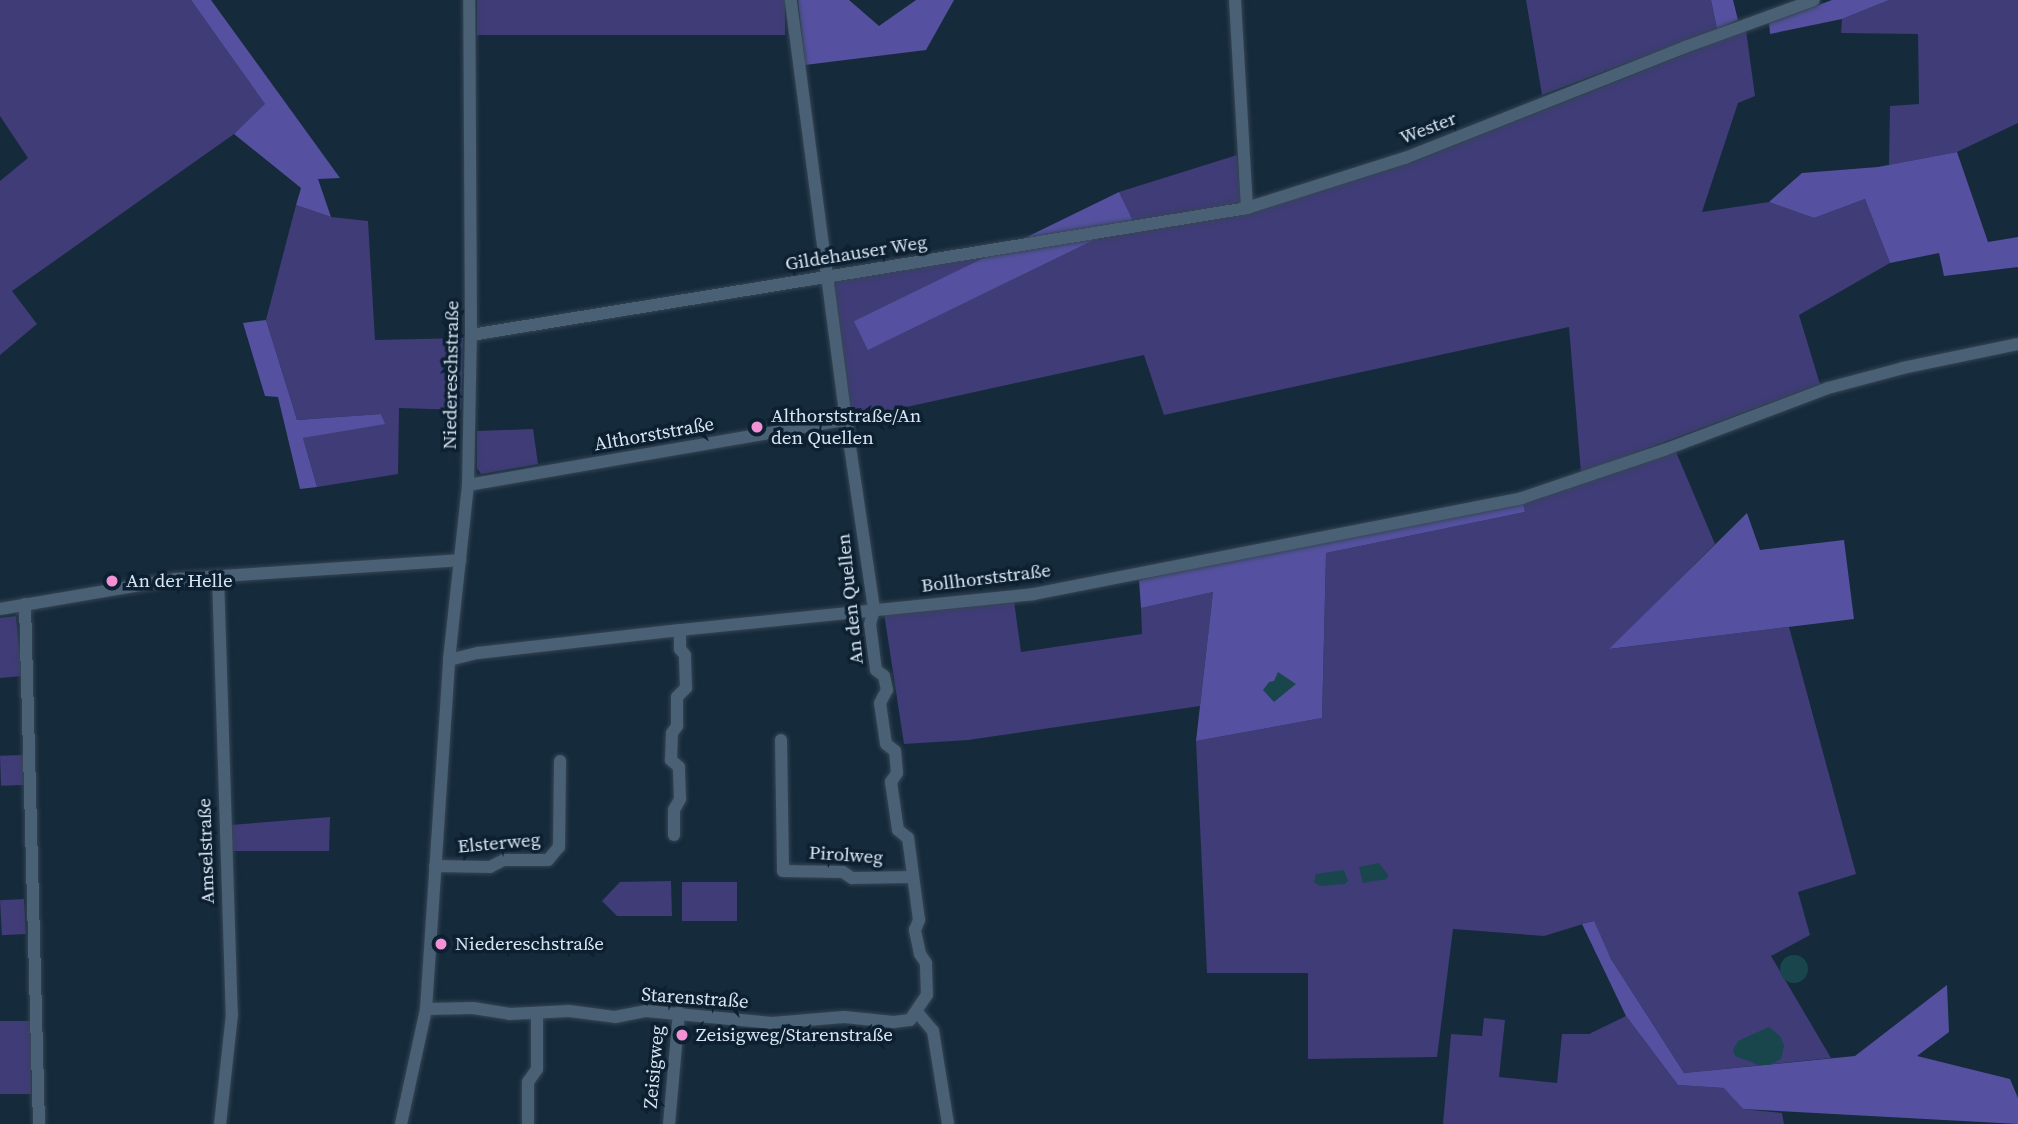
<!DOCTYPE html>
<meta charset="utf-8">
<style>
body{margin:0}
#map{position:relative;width:2018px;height:1124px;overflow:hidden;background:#152a3b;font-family:"Source Serif 4",serif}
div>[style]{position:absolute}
.green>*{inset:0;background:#3f3c77;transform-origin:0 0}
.forest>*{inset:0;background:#5551a0;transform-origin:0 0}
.water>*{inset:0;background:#18464c}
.round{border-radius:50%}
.roads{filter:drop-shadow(0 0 2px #354554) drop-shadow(0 0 2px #354554)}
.minor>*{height:12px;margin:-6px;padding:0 6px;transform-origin:6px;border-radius:6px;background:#4a6074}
.dots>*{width:19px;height:19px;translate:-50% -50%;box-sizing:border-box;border:4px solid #0c2031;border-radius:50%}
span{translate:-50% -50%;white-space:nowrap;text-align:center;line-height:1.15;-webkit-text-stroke:7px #0c2031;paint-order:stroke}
.street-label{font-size:19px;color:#d9e5f1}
.poi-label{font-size:19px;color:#d9e5f1}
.left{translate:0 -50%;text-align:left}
</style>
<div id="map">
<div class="green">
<i style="clip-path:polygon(0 0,191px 0,266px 105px,234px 134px,12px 291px,37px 324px,0 355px,0 181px,28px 158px,0 116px)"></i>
<i style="left:477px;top:0;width:308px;height:35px"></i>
<i style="clip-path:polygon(1526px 0,1711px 0,1717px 29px,1542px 95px)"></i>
<i style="clip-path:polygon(1889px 0,2018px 0,2018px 123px,1957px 152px,1889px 165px,1890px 106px,1919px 104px,1918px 34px,1841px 33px,1842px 19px)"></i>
<i style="clip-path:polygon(1746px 30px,1755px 96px,1738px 103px,1702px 212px,1769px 202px,1814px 218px,1865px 199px,1890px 263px,1799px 315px,1820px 384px,1581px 473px,1569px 327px,1164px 415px,1144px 355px,852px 419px,833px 281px,1252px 212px,1410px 163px)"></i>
<i style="clip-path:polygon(1237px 155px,1241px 203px,1133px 221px,1119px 192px)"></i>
<i style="clip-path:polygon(296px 205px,331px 217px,368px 221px,375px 340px,463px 338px,461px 410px,399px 408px,398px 474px,317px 487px,303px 438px,384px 423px,381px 414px,297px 420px,266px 320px)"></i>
<i style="clip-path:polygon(533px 429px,538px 464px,481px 474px,477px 468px,477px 431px)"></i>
<i style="clip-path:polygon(1676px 452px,1715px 544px,1610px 649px,1789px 627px,1856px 874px,1798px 892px,1810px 935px,1771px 956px,1831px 1058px,1684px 1073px,1611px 959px,1593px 921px,1544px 936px,1453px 929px,1437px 1057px,1308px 1059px,1308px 973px,1207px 973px,1196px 741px,1322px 718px,1326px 553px,1525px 512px,1523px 504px)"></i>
<i style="clip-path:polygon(1213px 592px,1200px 706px,968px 740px,904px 744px,884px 613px,1014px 601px,1021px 652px,1142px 634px,1141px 608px)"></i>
<i style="clip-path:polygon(16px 616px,22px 676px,0 678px,0 618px)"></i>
<i style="left:23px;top:755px;width:30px;height:23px;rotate:88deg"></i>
<i style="clip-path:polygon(330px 817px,329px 851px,231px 851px,230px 825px)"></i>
<i style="clip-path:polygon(671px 881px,672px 916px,617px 916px,602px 901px,620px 882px)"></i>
<i style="left:682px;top:882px;width:55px;height:39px"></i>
<i style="left:24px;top:899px;width:35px;height:24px;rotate:87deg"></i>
<i style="clip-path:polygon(1626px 1016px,1678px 1085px,1725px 1088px,1743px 1109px,1782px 1113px,1784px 1124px,1443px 1124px,1451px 1034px,1482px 1036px,1484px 1018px,1505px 1020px,1499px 1077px,1557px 1083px,1562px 1034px,1589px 1034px)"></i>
<i style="left:31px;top:1021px;width:73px;height:31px;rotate:90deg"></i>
</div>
<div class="forest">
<i style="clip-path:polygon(191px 0,211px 0,340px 178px,318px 179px,331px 217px,296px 205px,301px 188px,234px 134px,265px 104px)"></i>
<i style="clip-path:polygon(798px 0,849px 0,879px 26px,916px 0,954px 0,926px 50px,805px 65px)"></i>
<i style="clip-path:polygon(1711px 0,1733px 0,1738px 20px,1717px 29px)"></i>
<i style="clip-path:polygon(1832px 0,1889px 0,1842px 19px,1770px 34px,1769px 23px)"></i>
<i style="clip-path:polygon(1957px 152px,1988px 242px,2018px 237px,2018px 267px,1944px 276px,1939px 253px,1890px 263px,1865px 199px,1814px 218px,1769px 202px,1802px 173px,1878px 167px)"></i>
<i style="left:1119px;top:192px;width:32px;height:295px;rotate:64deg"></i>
<i style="clip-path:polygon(266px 320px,297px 420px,381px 414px,385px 424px,303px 438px,317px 487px,300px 489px,278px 397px,265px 396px,243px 323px)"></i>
<i style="clip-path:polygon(1522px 498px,1525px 512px,1326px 553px,1322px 718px,1196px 741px,1213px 592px,1141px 608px,1139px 580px)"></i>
<i style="clip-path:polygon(1747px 513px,1760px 550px,1844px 540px,1854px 619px,1609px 649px)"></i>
<i style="clip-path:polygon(1594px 921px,1611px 959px,1684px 1073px,1855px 1056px,1947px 985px,1949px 1032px,1917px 1056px,2010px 1079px,2018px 1098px,2018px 1124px,1743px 1109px,1724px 1088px,1678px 1085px,1626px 1016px,1582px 924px)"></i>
</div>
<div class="water">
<i style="clip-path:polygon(1278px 672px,1296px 684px,1274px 702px,1263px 690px,1269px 682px,1274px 681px)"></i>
<i style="clip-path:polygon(1379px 863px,1388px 875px,1387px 879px,1363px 883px,1359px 867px)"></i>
<i style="clip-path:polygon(1344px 870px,1348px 881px,1345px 884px,1320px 886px,1314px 882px,1316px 874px)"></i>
<i class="round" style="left:1780px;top:955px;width:28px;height:28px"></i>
<i style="clip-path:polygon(1769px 1027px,1780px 1036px,1784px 1046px,1781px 1059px,1769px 1065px,1759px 1065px,1735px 1056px,1733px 1050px,1738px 1041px)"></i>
</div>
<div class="roads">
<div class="minor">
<i style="left:1235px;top:0;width:208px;rotate:86.7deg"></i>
<i style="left:471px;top:335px;width:786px;rotate:-9.29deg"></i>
<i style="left:1247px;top:208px;width:166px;rotate:-17.6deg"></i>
<i style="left:1405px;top:158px;width:301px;rotate:-21.6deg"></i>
<i style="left:1685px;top:47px;width:137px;rotate:-20deg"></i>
<i style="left:468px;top:485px;width:384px;rotate:-9.8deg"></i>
<i style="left:218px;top:576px;width:438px;rotate:88.2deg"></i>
<i style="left:232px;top:1014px;width:111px;rotate:96.2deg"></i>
<i style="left:25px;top:604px;width:520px;rotate:88.46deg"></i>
<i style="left:0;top:609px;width:179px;rotate:-9.7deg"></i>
<i style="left:176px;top:579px;width:285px;rotate:-3.8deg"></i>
<i style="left:449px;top:660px;width:30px;rotate:-14deg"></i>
<i style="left:478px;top:653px;width:203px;rotate:-6.5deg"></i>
<i style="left:680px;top:630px;width:356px;rotate:-5.8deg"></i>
<i style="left:1034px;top:594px;width:497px;rotate:-11.1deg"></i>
<i style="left:1522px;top:498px;width:150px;rotate:-18.7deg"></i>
<i style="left:1664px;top:450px;width:175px;rotate:-20.7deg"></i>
<i style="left:1828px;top:388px;width:78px;rotate:-14.9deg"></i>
<i style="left:1903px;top:368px;width:117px;rotate:-11.8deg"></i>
<i style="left:781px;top:740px;width:131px;rotate:89.1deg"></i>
<i style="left:783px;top:871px;width:60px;rotate:1deg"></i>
<i style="left:843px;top:872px;width:11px;rotate:34deg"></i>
<i style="left:852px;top:878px;width:60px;rotate:-1deg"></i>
<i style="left:674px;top:835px;width:25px;rotate:-90deg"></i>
<i style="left:674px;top:810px;width:13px;rotate:-61deg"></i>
<i style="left:680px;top:799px;width:32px;rotate:-92deg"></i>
<i style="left:679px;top:767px;width:11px;rotate:-139deg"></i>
<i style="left:671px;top:760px;width:27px;rotate:-88deg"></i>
<i style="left:672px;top:733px;width:9px;rotate:-54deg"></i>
<i style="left:677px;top:726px;width:29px;rotate:-90deg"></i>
<i style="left:677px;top:697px;width:13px;rotate:-45deg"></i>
<i style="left:686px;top:688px;width:33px;rotate:-92deg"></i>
<i style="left:685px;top:655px;width:8px;rotate:-130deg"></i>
<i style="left:680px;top:649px;width:19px;rotate:-90deg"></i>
<i style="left:435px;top:866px;width:55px;rotate:1deg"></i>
<i style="left:490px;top:867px;width:16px;rotate:-27deg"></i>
<i style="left:504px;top:860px;width:44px"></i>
<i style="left:548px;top:860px;width:17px;rotate:-50deg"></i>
<i style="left:559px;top:847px;width:86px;rotate:-89.3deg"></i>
<i style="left:426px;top:1009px;width:47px;rotate:-1.2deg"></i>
<i style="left:473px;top:1008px;width:36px;rotate:9deg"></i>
<i style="left:509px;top:1014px;width:60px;rotate:-2.9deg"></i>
<i style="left:569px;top:1011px;width:46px;rotate:7.4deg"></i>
<i style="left:615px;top:1017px;width:32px;rotate:-11deg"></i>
<i style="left:646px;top:1011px;width:127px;rotate:5.4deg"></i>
<i style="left:772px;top:1023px;width:72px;rotate:-4.8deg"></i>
<i style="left:844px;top:1017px;width:50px;rotate:5.7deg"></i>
<i style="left:894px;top:1022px;width:16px;rotate:-7deg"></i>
<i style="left:910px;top:1020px;width:30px;rotate:-56deg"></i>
<i style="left:927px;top:995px;width:32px;rotate:-92deg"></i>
<i style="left:926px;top:963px;width:11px;rotate:-124deg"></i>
<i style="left:920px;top:954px;width:25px;rotate:-102deg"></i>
<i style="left:915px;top:930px;width:11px;rotate:-68deg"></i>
<i style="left:919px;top:920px;width:83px;rotate:-97.6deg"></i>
<i style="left:908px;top:838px;width:13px;rotate:-141deg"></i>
<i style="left:898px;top:830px;width:49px;rotate:-98.3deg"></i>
<i style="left:891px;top:782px;width:11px;rotate:-56deg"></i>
<i style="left:897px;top:773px;width:22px;rotate:-95deg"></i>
<i style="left:895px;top:751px;width:11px;rotate:-142deg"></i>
<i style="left:886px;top:744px;width:41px;rotate:-98.3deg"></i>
<i style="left:880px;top:703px;width:15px;rotate:-62deg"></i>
<i style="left:887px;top:690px;width:14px;rotate:-102deg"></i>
<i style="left:884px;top:676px;width:10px;rotate:-143deg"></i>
<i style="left:876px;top:670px;width:46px;rotate:-97.4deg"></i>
<i style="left:870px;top:624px;width:16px;rotate:-75deg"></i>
<i style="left:874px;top:609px;width:191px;rotate:-98.4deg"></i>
<i style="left:846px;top:420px;width:424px;rotate:-97.5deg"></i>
<i style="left:917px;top:1012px;width:25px;rotate:50deg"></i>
<i style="left:933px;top:1031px;width:94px;rotate:80.8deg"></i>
<i style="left:401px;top:1124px;width:118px;rotate:-77.7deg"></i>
<i style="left:426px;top:1009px;width:350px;rotate:-86.2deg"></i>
<i style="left:449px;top:660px;width:176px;rotate:-83.8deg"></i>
<i style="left:468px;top:485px;width:150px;rotate:-88.9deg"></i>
<i style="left:471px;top:335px;width:335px;rotate:-90.3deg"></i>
<i style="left:528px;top:1124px;width:42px;rotate:-90deg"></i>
<i style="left:528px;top:1082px;width:16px;rotate:-55deg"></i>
<i style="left:537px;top:1069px;width:56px;rotate:-90deg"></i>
<i style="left:669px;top:1124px;width:112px;rotate:-84.9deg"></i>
</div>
</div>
<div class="dots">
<i style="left:757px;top:427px;background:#f391d5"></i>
<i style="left:112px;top:581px;background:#f391d5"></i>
<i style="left:441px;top:944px;background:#f391d5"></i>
<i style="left:682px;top:1035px;background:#f391d5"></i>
</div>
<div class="street-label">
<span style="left:1428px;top:128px;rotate:-21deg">Wester</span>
<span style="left:856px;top:253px;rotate:-9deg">Gildehauser Weg</span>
<span style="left:451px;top:375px;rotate:-89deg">Niedereschstraße</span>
<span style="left:654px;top:434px;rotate:-10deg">Althorststraße</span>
<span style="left:986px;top:578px;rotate:-7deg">Bollhorststraße</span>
<span style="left:850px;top:599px;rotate:-96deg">An den Quellen</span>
<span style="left:499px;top:843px;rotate:-5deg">Elsterweg</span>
<span style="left:206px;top:851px;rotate:-92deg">Amselstraße</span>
<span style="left:846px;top:855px;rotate:4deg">Pirolweg</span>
<span style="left:695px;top:998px;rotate:4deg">Starenstraße</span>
<span style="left:654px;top:1067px;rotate:-85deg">Zeisigweg</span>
</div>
<div class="poi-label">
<span class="left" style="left:771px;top:427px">Althorststraße/An<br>den Quellen</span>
<span class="left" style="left:126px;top:581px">An der Helle</span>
<span class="left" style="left:455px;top:944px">Niedereschstraße</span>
<span class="left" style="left:696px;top:1035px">Zeisigweg/Starenstraße</span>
</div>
</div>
